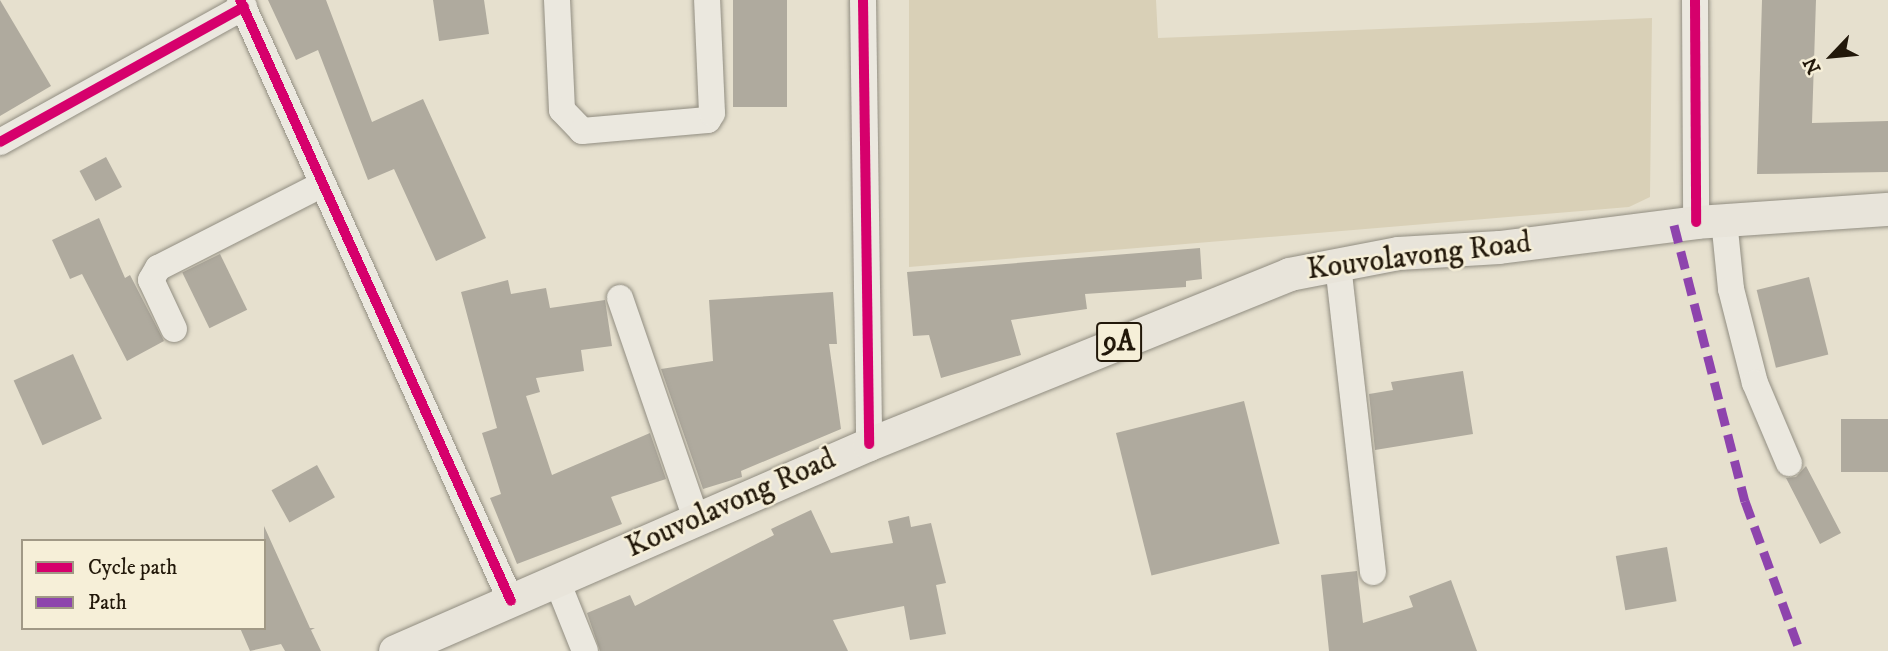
<!DOCTYPE html>
<style>
body{margin:0}
#map{position:relative;width:1888px;height:651px;overflow:hidden;background:#e6e0ce;font-family:"IM FELL DW Pica",serif}
div>[style]{position:absolute}
.green>*{inset:0;background:#d9d0b7}
.building>*{inset:0;background:#afaa9e;transform-origin:0 0}
.roads{filter:drop-shadow(0 0 2px #918d81) drop-shadow(0 0 2px #918d81)}
.minor>*{height:26px;margin:-13px;padding:0 13px;transform-origin:13px;border-radius:13px;background:#ebe8df}
.major>*{height:33px;margin:-16.5px;padding:0 16.5px;transform-origin:16.5px;border-radius:16.5px;background:#e8e4da}
.quiet>*{height:9px;margin-top:-4.5px;transform-origin:0;background:repeating-linear-gradient(90deg,#8e44ad 0 18px,transparent 0 27px)}
.cycleway>*{height:10px;margin:-5px;padding:0 5px;transform-origin:5px;border-radius:5px;background:#d6006c}
span{translate:-50% -50%;white-space:nowrap;text-align:center;line-height:1.15;-webkit-text-stroke:5px #f6efd8;paint-order:stroke}
.shield-label span{padding:2px 5px;background:#f6efd8;border:2px solid;border-radius:5px;-webkit-text-stroke-width:0}
.shield-label{font-size:28px;color:#22180a;font-weight:700}
.street-label{font-size:30px;color:#22180a}
.legend{position:absolute;left:21px;top:539px;width:245px;height:91px;box-sizing:border-box;background:#f6efd8;border:2px solid #a19986;margin:0;padding:9px 12px;list-style:none;font-size:21px;color:#22180a}
.legend li{display:flex;align-items:center;gap:14px;height:35px}
.legend b{width:35px;border:2px solid #a19986}
.north{position:absolute;left:1797px;top:21px;width:70px;height:70px;-webkit-text-stroke:5px #f6efd8;paint-order:stroke;rotate:244deg;font-size:19px;font-weight:700;line-height:28px;text-align:center;color:#22180a}
.north::after{content:'';display:block;margin:auto;width:24px;height:32px;background:#22180a;clip-path:polygon(50% 0,100% 100%,50% 72%,0 100%)}
</style>
<div id="map">
<div class="green">
<i style="clip-path:polygon(909px 0,1156px 0,1158px 38px,1652px 18px,1650px 197px,1629px 207px,909px 267px)"></i>
</div>
<div class="building">
<i style="clip-path:polygon(0 0,51px 86px,0 116px)"></i>
<i style="clip-path:polygon(268px 0,326px 0,372px 122px,423px 99px,486px 238px,436px 261px,394px 169px,368px 180px,318px 50px,296px 60px)"></i>
<i style="clip-path:polygon(433px 0,484px 0,489px 34px,439px 41px)"></i>
<i style="left:733px;top:0;width:54px;height:107px"></i>
<i style="clip-path:polygon(1762px 0,1816px 0,1812px 123px,1888px 121px,1888px 172px,1757px 174px)"></i>
<i style="left:106px;top:157px;width:34px;height:30px;rotate:62deg"></i>
<i style="clip-path:polygon(99px 218px,125px 278px,130px 275px,164px 341px,127px 361px,82px 274px,70px 279px,52px 240px)"></i>
<i style="clip-path:polygon(1200px 248px,1202px 279px,1186px 281px,1186px 287px,1085px 294px,1087px 309px,1011px 320px,1021px 355px,941px 378px,929px 335px,913px 336px,907px 272px)"></i>
<i style="left:220px;top:254px;width:62px;height:42px;rotate:64deg"></i>
<i style="left:1809px;top:277px;width:80px;height:54px;rotate:76deg"></i>
<i style="clip-path:polygon(508px 280px,511px 294px,546px 288px,550px 308px,605px 300px,612px 346px,581px 350px,584px 371px,536px 378px,540px 392px,526px 396px,552px 475px,650px 433px,666px 479px,611px 497px,622px 524px,517px 564px,490px 498px,501px 494px,482px 433px,497px 428px,461px 292px)"></i>
<i style="clip-path:polygon(833px 292px,837px 344px,829px 344px,841px 429px,741px 471px,742px 477px,703px 489px,661px 369px,713px 361px,709px 300px)"></i>
<i style="left:73px;top:354px;width:71px;height:65px;rotate:66deg"></i>
<i style="clip-path:polygon(1463px 371px,1473px 434px,1375px 450px,1369px 394px,1393px 390px,1391px 382px)"></i>
<i style="left:1244px;top:401px;width:147px;height:132px;rotate:76deg"></i>
<i style="left:1888px;top:419px;width:53px;height:47px;rotate:90deg"></i>
<i style="left:317px;top:465px;width:37px;height:52px;rotate:61deg"></i>
<i style="clip-path:polygon(1806px 466px,1841px 533px,1820px 544px,1786px 478px,1796px 477px)"></i>
<i style="clip-path:polygon(811px 510px,831px 553px,893px 543px,888px 521px,909px 516px,911px 527px,931px 523px,946px 583px,936px 585px,946px 634px,910px 640px,904px 606px,833px 620px,848px 651px,600px 651px,587px 613px,630px 595px,635px 606px,774px 535px,771px 529px)"></i>
<i style="clip-path:polygon(264px 526px,310px 628px,315px 628px,311px 630px,321px 651px,285px 651px,281px 644px,250px 651px,240px 628px,264px 628px)"></i>
<i style="left:1667px;top:547px;width:55px;height:52px;rotate:80deg"></i>
<i style="clip-path:polygon(1357px 571px,1363px 623px,1413px 607px,1409px 596px,1451px 580px,1477px 651px,1329px 651px,1321px 575px)"></i>
</div>
<div class="roads">
<div class="minor">
<i style="left:240px;top:0;width:659px;rotate:65.73deg"></i>
<i style="left:557px;top:0;width:110px;rotate:87.4deg"></i>
<i style="left:562px;top:110px;width:29px;rotate:46deg"></i>
<i style="left:582px;top:131px;width:126px;rotate:-5deg"></i>
<i style="left:708px;top:120px;width:8px;rotate:-60deg"></i>
<i style="left:712px;top:113px;width:113px;rotate:-92.5deg"></i>
<i style="left:863px;top:0;width:444px;rotate:89.2deg"></i>
<i style="left:1695px;top:0;width:222px;rotate:89.7deg"></i>
<i style="left:0;top:142px;width:279px;rotate:-29deg"></i>
<i style="left:1724px;top:220px;width:69px;rotate:84.2deg"></i>
<i style="left:1731px;top:289px;width:97px;rotate:75.7deg"></i>
<i style="left:1755px;top:383px;width:87px;rotate:67deg"></i>
<i style="left:1338px;top:265px;width:309px;rotate:83.5deg"></i>
<i style="left:620px;top:298px;width:234px;rotate:71deg"></i>
<i style="left:174px;top:329px;width:54px;rotate:-115.1deg"></i>
<i style="left:151px;top:280px;width:14px;rotate:-60deg"></i>
<i style="left:158px;top:268px;width:185px;rotate:-27deg"></i>
<i style="left:557px;top:581px;width:75px;rotate:68.2deg"></i>
</div>
<div class="major">
<i style="left:395px;top:651px;width:517px;rotate:-23.59deg"></i>
<i style="left:869px;top:444px;width:453px;rotate:-22deg"></i>
<i style="left:1289px;top:274px;width:111px;rotate:-10.9deg"></i>
<i style="left:1398px;top:253px;width:101px;rotate:-3.4deg"></i>
<i style="left:1499px;top:247px;width:199px;rotate:-7.2deg"></i>
<i style="left:1696px;top:222px;width:192px;rotate:-3.9deg"></i>
</div>
</div>
<div class="quiet">
<i style="left:1674px;top:225px;width:285px;rotate:75.6deg"></i>
<i style="left:1745px;top:501px;width:160px;rotate:69.9deg"></i>
</div>
<div class="cycleway">
<i style="left:240px;top:0;width:659px;rotate:65.73deg"></i>
<i style="left:863px;top:0;width:444px;rotate:89.2deg"></i>
<i style="left:1695px;top:0;width:222px;rotate:89.7deg"></i>
<i style="left:0;top:142px;width:279px;rotate:-29deg"></i>
</div>
<div class="shield-label">
<span style="left:1119px;top:342px">9A</span>
</div>
<div class="street-label">
<span style="left:1419px;top:257px;rotate:-7deg">Kouvolavong Road</span>
<span style="left:731px;top:504px;rotate:-24deg">Kouvolavong Road</span>
</div>
<ul class="legend">
<li><b style="height:9px;background:#d6006c"></b>Cycle path</li>
<li><b style="height:9px;background:#8e44ad"></b>Path</li>
</ul>
<div class="north">N</div>
</div>
